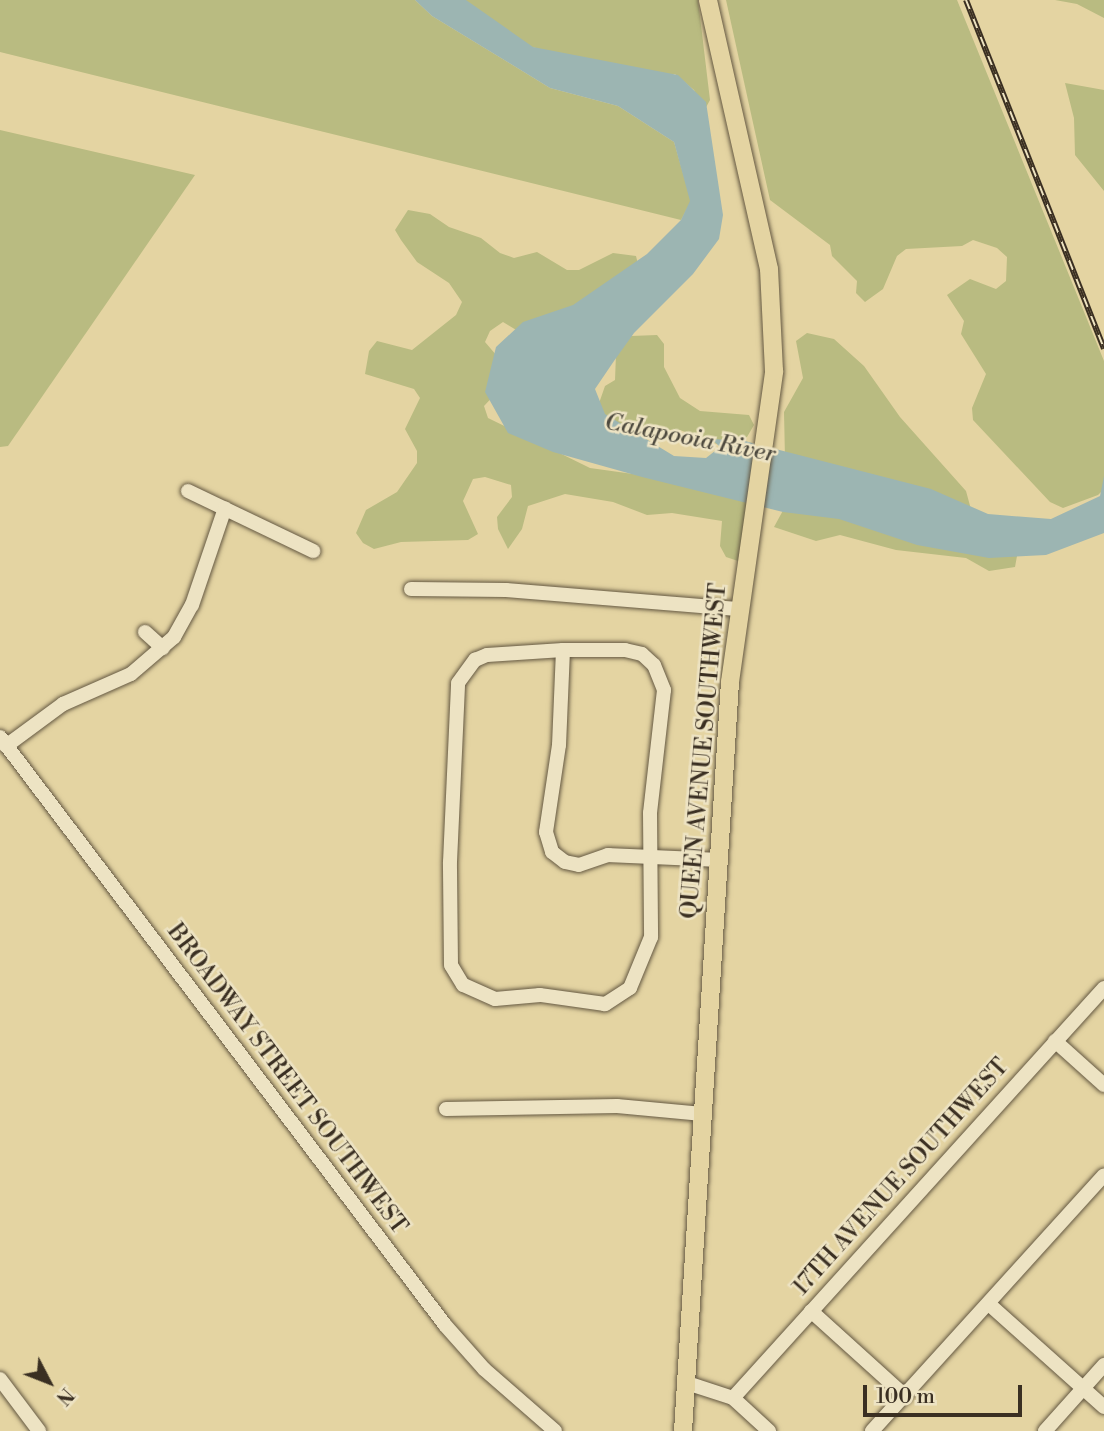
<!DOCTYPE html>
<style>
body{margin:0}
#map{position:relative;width:1104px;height:1431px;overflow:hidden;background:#e4d4a2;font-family:"Libre Bodoni",serif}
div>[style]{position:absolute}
.green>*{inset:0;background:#b9bb81}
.water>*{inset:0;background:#9cb5b2}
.roads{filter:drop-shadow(0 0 2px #645842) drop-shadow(0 0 2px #645842)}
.minor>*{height:14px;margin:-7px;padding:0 7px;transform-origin:7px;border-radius:7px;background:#ede3c3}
.major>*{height:18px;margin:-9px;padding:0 9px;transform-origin:9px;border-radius:9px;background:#e4d4a2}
.rail>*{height:6px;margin-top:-3px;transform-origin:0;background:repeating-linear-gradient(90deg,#ede3c3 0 10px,#3a2f22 0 20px);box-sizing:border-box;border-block:2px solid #3a2f22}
span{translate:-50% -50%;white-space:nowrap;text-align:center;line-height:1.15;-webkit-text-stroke:5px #ede3c3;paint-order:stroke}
.street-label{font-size:23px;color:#3a2f22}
.water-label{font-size:24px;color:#4e4a3f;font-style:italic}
.north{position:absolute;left:14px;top:1347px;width:70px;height:70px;-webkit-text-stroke:5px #ede3c3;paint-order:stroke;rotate:132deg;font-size:19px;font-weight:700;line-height:28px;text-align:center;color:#3a2f22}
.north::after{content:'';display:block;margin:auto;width:24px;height:32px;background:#3a2f22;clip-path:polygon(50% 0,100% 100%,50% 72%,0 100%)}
.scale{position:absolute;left:863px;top:1385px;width:159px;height:32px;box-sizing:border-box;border:4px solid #3a2f22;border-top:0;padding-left:9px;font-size:21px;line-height:24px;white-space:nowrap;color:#3a2f22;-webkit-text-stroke:5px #ede3c3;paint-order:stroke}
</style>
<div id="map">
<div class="green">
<i style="clip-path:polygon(0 0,415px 0,432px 16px,550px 88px,618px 106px,674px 142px,691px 201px,681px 220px,0 52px)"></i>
<i style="clip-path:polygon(464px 0,698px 0,710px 100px,704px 111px,694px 90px,675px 74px,641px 75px,528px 46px)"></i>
<i style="clip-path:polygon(726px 0,957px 0,1104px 361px,1104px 489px,1098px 495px,1063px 508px,1050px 502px,973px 420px,972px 408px,986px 374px,961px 334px,964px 321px,947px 295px,970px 279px,996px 289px,1006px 281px,1007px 257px,997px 248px,973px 240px,962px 246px,906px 249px,897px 256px,883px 289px,865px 302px,856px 293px,857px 281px,832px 256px,830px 245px,770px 200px)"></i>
<i style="clip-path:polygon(1055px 0,1104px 0,1104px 18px,1077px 4px)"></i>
<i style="clip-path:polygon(1065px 83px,1104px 90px,1104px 191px,1075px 155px,1074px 118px)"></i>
<i style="clip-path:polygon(0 130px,195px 175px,8px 446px,0 447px)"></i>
<i style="clip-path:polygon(408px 210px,430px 214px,449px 227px,481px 238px,500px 253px,514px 258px,537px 252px,567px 270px,579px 270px,613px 253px,636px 256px,639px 268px,526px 336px,503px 322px,490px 331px,485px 342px,497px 356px,500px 389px,484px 406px,488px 418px,590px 468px,748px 490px,743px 549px,738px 561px,726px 557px,720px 546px,722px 521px,672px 513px,647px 515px,613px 502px,565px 494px,528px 506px,522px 529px,508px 549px,498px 529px,497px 517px,512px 497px,511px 485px,485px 477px,473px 479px,463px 501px,478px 534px,468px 540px,401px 542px,374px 549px,363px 543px,356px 533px,366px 510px,397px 492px,417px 463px,417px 451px,405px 429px,420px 398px,414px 389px,365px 374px,369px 351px,377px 341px,412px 350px,456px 315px,462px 302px,449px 283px,417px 262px,401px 240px,395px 230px)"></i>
<i style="clip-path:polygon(807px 333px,834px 339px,864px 366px,900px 417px,966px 491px,972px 513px,1017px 556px,1015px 567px,989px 571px,966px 558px,896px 550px,840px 535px,816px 541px,774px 527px,786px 505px,784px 412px,803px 378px,796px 341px)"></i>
<i style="clip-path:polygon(657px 335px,664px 344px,664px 367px,680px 398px,700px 411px,749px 415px,754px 425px,747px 437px,725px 447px,680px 430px,636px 430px,613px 425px,597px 409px,605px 386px,615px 380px,616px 354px,631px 336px)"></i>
</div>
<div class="water">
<i style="clip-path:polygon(415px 0,466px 0,533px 47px,678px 75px,706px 102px,723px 215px,719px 239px,693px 274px,634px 333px,614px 361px,595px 389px,605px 414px,674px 456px,706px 458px,720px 447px,712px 439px,745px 441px,931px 489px,988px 514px,1051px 519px,1100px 496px,1104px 476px,1104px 533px,1046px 555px,989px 558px,917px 545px,839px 519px,783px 512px,642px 477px,553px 452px,508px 433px,485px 392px,496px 347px,523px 322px,573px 305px,647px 254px,681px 220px,690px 201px,674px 142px,618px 106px,550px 88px,432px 16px)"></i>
</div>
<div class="roads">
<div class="minor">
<i style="left:188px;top:491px;width:139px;rotate:25.6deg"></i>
<i style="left:411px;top:589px;width:95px;rotate:0.6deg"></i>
<i style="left:506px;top:590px;width:232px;rotate:4.7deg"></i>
<i style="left:145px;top:632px;width:24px;rotate:42deg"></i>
<i style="left:563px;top:650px;width:62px"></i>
<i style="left:625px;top:650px;width:17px;rotate:13deg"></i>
<i style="left:642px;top:654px;width:16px;rotate:43deg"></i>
<i style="left:654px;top:665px;width:27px;rotate:68deg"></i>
<i style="left:664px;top:690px;width:124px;rotate:96.5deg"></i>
<i style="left:650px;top:813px;width:124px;rotate:89.5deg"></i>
<i style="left:651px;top:937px;width:55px;rotate:112.4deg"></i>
<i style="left:630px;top:988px;width:30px;rotate:147deg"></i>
<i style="left:605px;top:1004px;width:66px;rotate:-172.1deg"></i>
<i style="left:540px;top:995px;width:45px;rotate:174.9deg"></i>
<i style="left:495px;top:999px;width:35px;rotate:-156deg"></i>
<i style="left:463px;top:985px;width:23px;rotate:-121deg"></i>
<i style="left:451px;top:965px;width:103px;rotate:-90.6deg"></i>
<i style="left:450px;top:862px;width:179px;rotate:-87.4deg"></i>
<i style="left:458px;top:683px;width:29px;rotate:-54deg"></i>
<i style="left:475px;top:660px;width:13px;rotate:-23deg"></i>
<i style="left:487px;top:655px;width:76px;rotate:-3.8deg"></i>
<i style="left:563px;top:650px;width:95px;rotate:92.4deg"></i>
<i style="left:559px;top:745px;width:88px;rotate:98.5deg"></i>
<i style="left:546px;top:832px;width:21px;rotate:73deg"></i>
<i style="left:552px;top:852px;width:16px;rotate:38deg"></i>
<i style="left:565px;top:862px;width:14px;rotate:12deg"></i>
<i style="left:579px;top:865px;width:31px;rotate:-19deg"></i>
<i style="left:608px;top:855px;width:111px;rotate:2.6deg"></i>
<i style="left:0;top:737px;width:737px;rotate:52.88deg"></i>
<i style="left:445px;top:1325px;width:59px;rotate:48.4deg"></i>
<i style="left:484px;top:1369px;width:94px;rotate:41.1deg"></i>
<i style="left:6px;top:746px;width:71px;rotate:-36.4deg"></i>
<i style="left:63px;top:704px;width:74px;rotate:-23.8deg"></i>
<i style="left:131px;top:674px;width:57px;rotate:-40.7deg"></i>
<i style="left:174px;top:637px;width:37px;rotate:-61deg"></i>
<i style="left:192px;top:605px;width:102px;rotate:-71.2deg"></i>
<i style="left:1055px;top:1041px;width:66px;rotate:41.9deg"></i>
<i style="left:446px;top:1109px;width:171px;rotate:-1deg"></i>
<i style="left:617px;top:1106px;width:86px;rotate:5.3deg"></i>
<i style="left:990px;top:1305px;width:153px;rotate:41.8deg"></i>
<i style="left:811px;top:1311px;width:127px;rotate:42.1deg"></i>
<i style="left:0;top:1379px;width:65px;rotate:53.1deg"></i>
<i style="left:687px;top:1383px;width:48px;rotate:18.1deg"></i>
<i style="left:733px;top:1398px;width:49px;rotate:42.5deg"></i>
<i style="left:733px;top:1398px;width:553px;rotate:-47.86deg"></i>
<i style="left:872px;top:1431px;width:345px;rotate:-47.8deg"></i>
<i style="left:1045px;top:1431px;width:89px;rotate:-48.2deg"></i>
</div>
<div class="major">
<i style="left:683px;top:1431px;width:750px;rotate:-86.41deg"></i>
<i style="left:730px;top:682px;width:314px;rotate:-81.9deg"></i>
<i style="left:774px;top:371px;width:102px;rotate:-92.8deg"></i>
<i style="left:769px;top:269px;width:276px;rotate:-102.8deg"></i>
</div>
</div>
<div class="rail">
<i style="left:966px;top:0;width:375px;rotate:68.4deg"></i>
</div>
<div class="street-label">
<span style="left:704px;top:751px;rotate:-85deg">QUEEN AVENUE SOUTHWEST</span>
<span style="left:287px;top:1079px;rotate:53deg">BROADWAY STREET SOUTHWEST</span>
<span style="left:901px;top:1177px;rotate:-48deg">17TH AVENUE SOUTHWEST</span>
</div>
<div class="water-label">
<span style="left:690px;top:439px;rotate:11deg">Calapooia River</span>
</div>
<div class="north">N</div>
<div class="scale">100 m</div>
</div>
